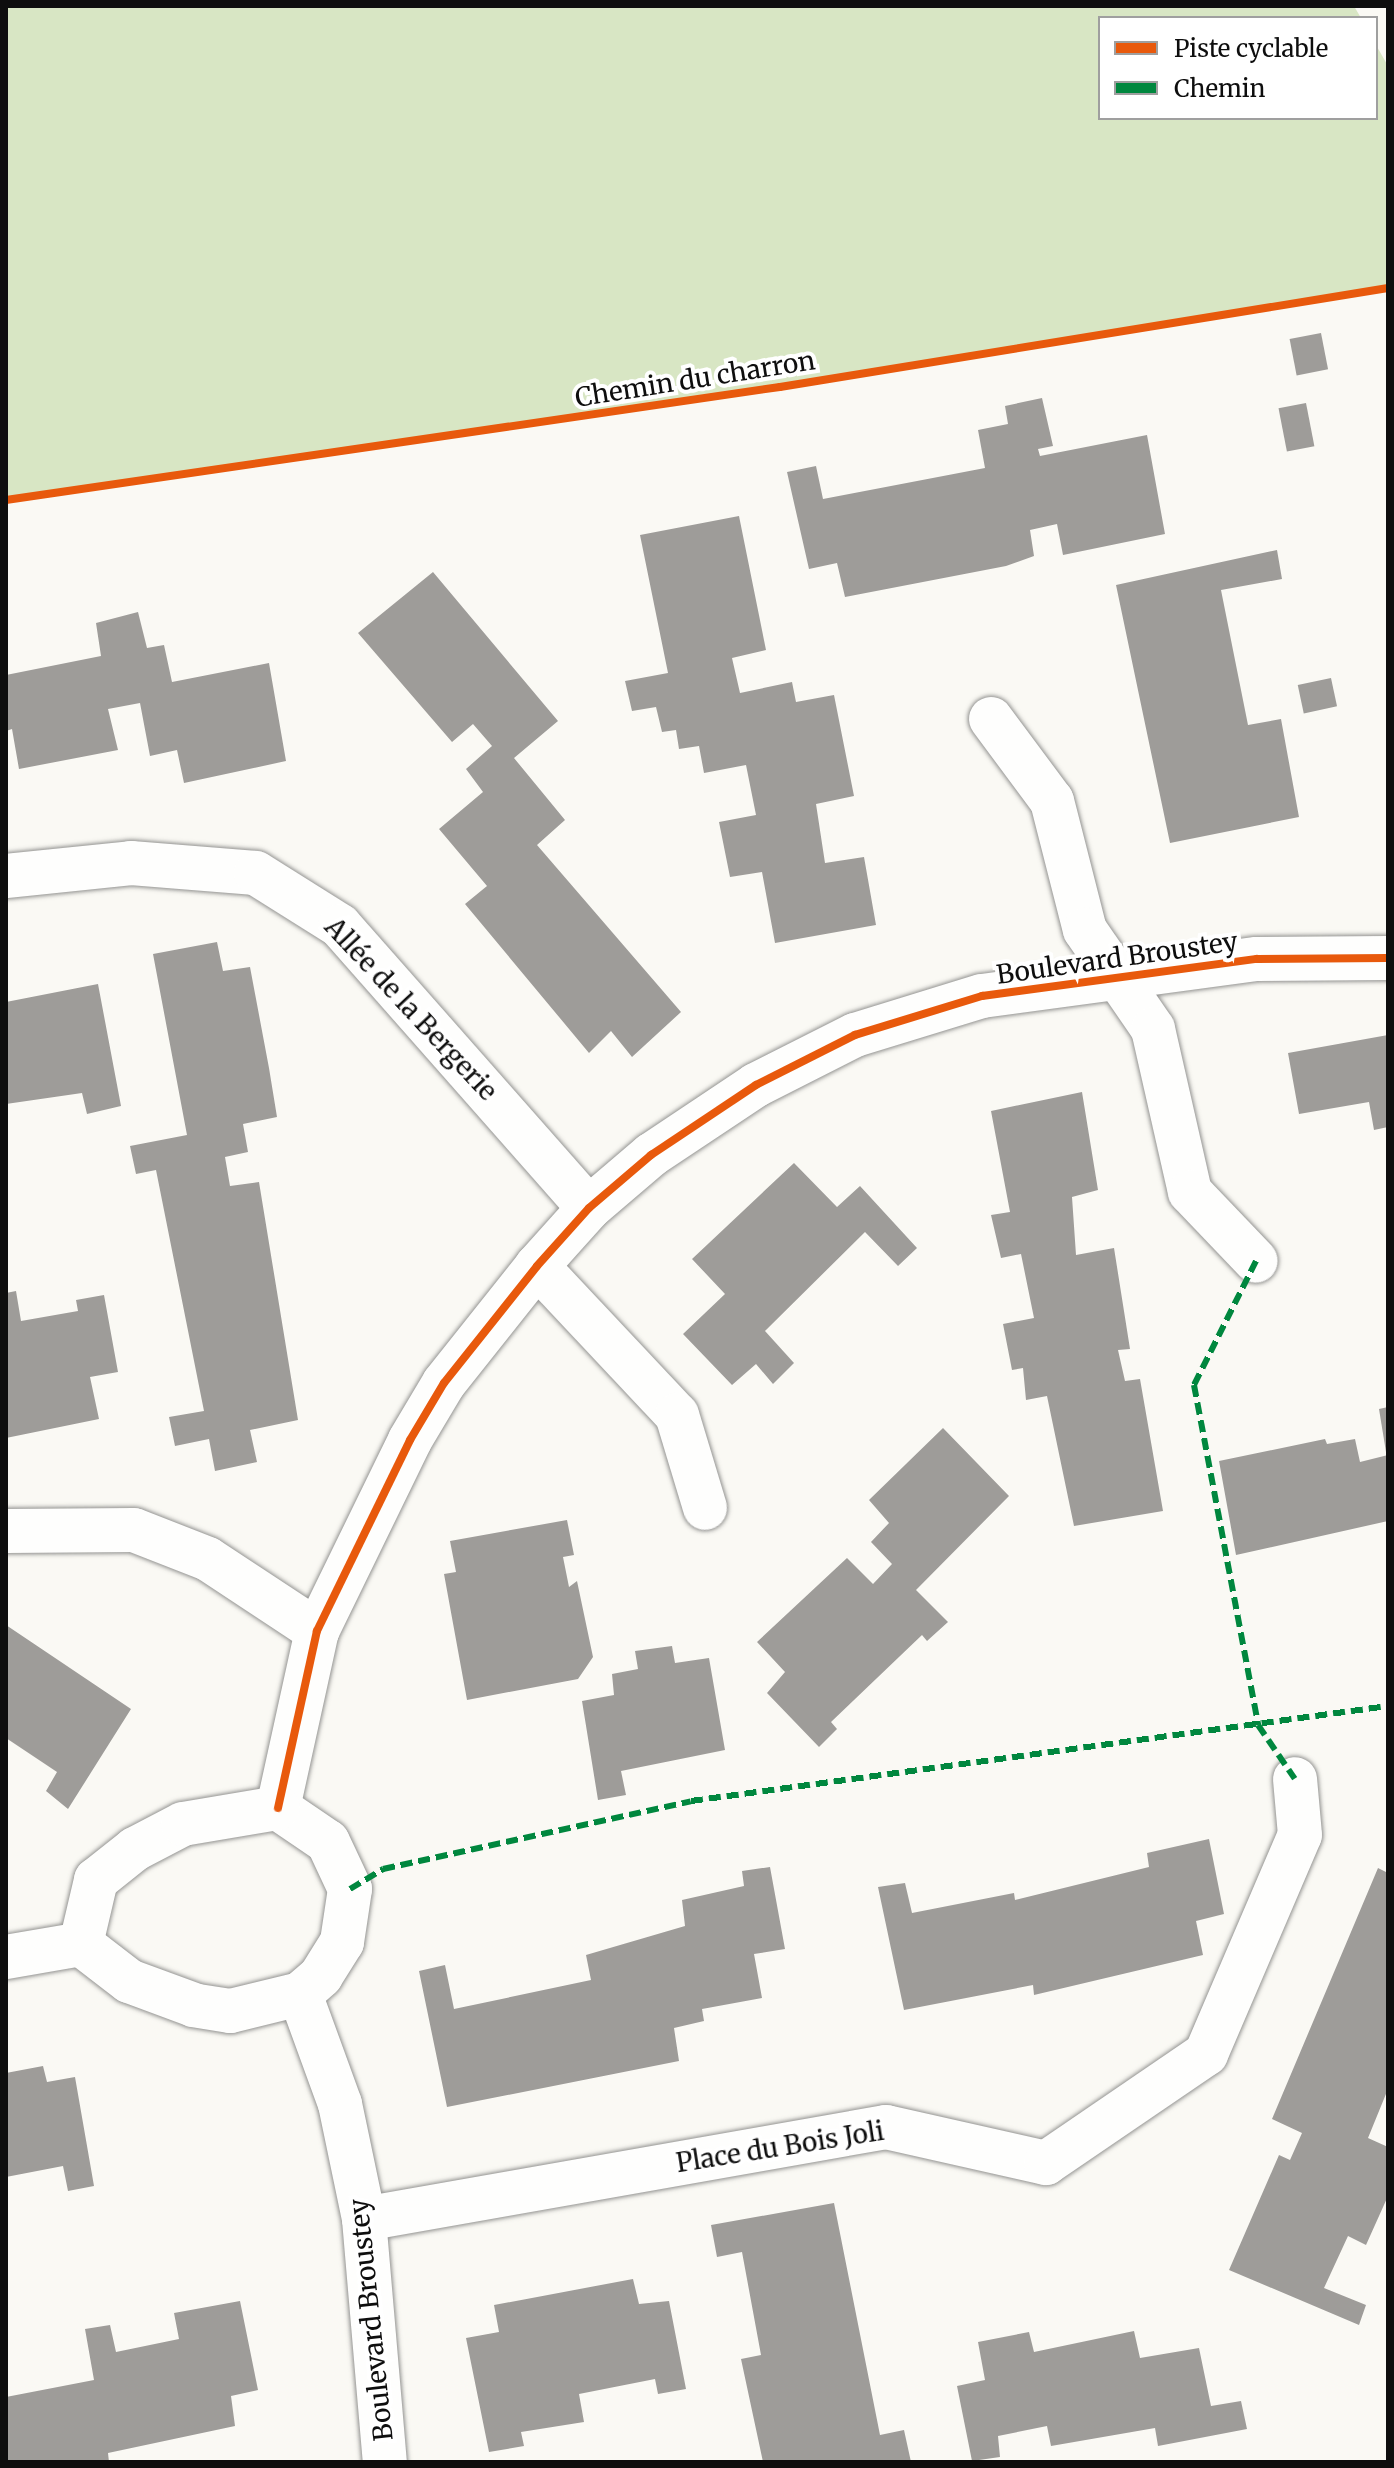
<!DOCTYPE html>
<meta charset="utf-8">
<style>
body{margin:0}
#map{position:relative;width:1394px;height:2468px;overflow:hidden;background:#faf9f4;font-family:Merriweather,serif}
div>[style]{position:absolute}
.forest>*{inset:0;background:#d8e6c4}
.building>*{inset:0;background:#9e9c99;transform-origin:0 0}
.roads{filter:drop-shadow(0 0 2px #949492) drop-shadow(0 0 2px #949492)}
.street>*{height:44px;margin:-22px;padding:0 22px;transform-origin:22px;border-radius:22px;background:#fefefd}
.quiet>*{height:6px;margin-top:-3px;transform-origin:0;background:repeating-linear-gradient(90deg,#00873e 0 12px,transparent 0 18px)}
.cycleway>*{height:8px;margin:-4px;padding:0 4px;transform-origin:4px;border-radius:4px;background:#e8590c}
span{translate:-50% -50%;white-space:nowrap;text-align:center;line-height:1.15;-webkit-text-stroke:8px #fff;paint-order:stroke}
.street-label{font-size:26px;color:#0e0e0e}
.frame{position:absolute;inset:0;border:8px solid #0e0e0e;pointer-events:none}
.legend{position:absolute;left:1098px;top:16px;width:280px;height:104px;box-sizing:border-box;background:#fff;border:2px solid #9f9f9f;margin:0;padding:10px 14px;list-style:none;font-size:24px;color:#0e0e0e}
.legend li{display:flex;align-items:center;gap:16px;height:40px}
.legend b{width:40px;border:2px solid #9f9f9f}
</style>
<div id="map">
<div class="forest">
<i style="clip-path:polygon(6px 6px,1354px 6px,1361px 18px,1100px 18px,1100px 118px,1376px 118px,1376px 45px,1388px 66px,1388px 288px,780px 387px,6px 500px)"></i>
</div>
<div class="building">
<i style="left:1321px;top:333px;width:37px;height:32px;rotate:79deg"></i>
<i style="clip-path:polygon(1042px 398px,1053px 446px,1038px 449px,1040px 456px,1147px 435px,1165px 534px,1063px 555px,1057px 524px,1030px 530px,1034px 556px,1006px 566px,845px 597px,837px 563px,809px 569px,787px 472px,816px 466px,823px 499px,985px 468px,978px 430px,1008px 424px,1005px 406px)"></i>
<i style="left:1306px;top:403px;width:44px;height:28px;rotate:79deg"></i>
<i style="clip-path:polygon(739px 516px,766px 650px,732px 658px,740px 693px,792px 682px,796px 702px,834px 695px,854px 796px,816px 804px,825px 863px,864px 857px,876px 925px,775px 943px,762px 872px,730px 877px,719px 822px,756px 815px,746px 765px,704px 773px,699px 746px,679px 749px,676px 730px,662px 732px,656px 707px,632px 711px,625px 681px,668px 673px,640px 535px)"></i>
<i style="clip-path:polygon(1277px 550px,1282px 579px,1221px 590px,1248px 725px,1281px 719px,1299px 817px,1170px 843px,1116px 585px)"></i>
<i style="clip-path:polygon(433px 572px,558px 721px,514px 758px,565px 820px,537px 845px,681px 1012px,632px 1057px,611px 1031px,589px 1053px,465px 904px,487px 886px,439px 829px,483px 792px,466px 769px,492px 746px,473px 724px,452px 742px,358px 633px)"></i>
<i style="clip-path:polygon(138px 612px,147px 648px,164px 645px,172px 682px,269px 663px,286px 761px,184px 783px,177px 750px,150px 756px,140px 703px,108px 709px,118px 750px,19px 769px,12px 729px,6px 731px,6px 675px,101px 656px,96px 623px)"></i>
<i style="left:1331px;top:678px;width:29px;height:34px;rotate:78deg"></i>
<i style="clip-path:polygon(217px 942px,223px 971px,250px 967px,269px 1068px,277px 1117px,243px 1124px,248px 1152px,225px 1157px,230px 1186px,259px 1182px,298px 1420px,250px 1430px,257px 1462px,215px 1471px,209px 1439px,175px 1446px,169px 1417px,204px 1411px,156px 1170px,136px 1174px,130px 1146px,187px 1135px,153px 954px)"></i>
<i style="clip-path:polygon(98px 984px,121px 1106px,87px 1114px,82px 1093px,6px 1104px,6px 1002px)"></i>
<i style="clip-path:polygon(1388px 1035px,1388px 1127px,1374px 1130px,1369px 1102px,1299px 1114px,1288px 1053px)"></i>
<i style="clip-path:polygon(1082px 1092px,1098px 1190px,1072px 1197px,1076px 1255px,1114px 1248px,1130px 1349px,1118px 1350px,1125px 1381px,1140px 1379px,1163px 1511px,1074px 1526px,1047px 1396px,1026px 1400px,1023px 1368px,1012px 1370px,1003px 1324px,1034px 1318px,1021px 1254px,1001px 1258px,991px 1215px,1010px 1212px,991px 1111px)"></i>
<i style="clip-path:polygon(794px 1163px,837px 1207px,860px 1186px,917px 1248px,898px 1266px,865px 1232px,765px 1331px,794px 1363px,773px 1384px,756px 1364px,732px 1385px,683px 1334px,725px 1294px,692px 1259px)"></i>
<i style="clip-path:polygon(16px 1291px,21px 1321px,78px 1311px,76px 1300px,104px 1295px,118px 1372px,90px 1377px,99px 1419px,6px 1438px,6px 1293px)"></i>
<i style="clip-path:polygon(1388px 1407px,1388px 1452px,1386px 1452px,1379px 1409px)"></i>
<i style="clip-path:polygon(943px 1428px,1009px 1496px,916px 1590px,948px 1622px,927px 1641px,922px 1635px,831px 1722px,837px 1729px,819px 1747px,767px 1693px,785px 1672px,757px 1642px,847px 1558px,873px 1584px,892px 1564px,871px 1542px,889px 1523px,869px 1500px)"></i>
<i style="clip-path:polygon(1325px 1439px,1327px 1444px,1355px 1439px,1360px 1462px,1388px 1455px,1388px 1521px,1236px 1555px,1219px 1461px)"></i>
<i style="clip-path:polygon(567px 1520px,574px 1555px,563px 1557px,569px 1587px,577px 1581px,593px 1657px,578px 1679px,467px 1700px,444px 1574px,456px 1572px,450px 1541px)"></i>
<i style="clip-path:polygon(6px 1625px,131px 1709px,68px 1809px,46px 1791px,57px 1772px,6px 1738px)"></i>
<i style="clip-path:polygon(672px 1646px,675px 1663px,709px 1658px,725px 1750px,621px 1771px,626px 1795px,598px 1800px,582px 1701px,614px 1695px,612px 1674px,638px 1669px,635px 1651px)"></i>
<i style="clip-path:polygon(1209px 1839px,1224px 1914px,1196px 1921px,1203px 1955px,1034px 1995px,1033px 1985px,904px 2010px,878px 1887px,905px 1883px,912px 1913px,1014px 1893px,1015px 1900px,1149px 1867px,1147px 1853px)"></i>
<i style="clip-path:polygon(770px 1867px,785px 1949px,754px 1954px,762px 1998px,702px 2009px,704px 2021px,674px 2028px,679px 2061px,447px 2107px,419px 1971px,445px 1965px,454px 2009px,591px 1980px,586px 1955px,685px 1926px,682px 1900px,744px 1886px,742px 1871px)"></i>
<i style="clip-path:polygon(1378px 1868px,1388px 1873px,1388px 2089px,1368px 2138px,1388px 2147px,1388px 2196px,1366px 2245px,1348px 2236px,1324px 2288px,1366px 2305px,1359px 2325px,1229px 2270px,1279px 2155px,1290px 2160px,1302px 2133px,1272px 2119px)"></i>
<i style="clip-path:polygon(43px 2066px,47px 2082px,75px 2077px,94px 2186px,68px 2191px,63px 2166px,6px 2177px,6px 2073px)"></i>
<i style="clip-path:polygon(834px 2203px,880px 2435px,904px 2430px,911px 2462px,763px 2462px,741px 2359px,761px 2355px,742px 2252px,717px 2257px,711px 2225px)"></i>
<i style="clip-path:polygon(633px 2279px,639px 2304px,669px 2301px,686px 2389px,658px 2394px,655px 2379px,579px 2394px,584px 2422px,521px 2432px,524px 2446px,489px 2452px,466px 2338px,499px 2332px,494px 2305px)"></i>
<i style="clip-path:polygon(240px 2301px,258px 2390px,231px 2396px,235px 2426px,108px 2453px,109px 2462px,8px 2462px,6px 2397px,94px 2380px,85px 2329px,110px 2325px,116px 2352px,179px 2339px,174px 2313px)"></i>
<i style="clip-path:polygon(1134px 2331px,1140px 2358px,1199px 2348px,1211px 2406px,1241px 2401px,1247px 2429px,1158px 2446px,1155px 2428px,1051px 2446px,1047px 2426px,998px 2436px,1000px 2457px,972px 2461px,957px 2386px,985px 2380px,978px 2342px,1029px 2332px,1034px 2352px)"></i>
</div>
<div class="roads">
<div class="street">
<i style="left:991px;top:719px;width:102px;rotate:53.4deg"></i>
<i style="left:1052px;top:801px;width:133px;rotate:75.7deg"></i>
<i style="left:1085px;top:930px;width:120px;rotate:55.5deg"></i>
<i style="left:1153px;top:1029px;width:167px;rotate:77.2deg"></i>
<i style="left:1190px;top:1192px;width:95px;rotate:46.3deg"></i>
<i style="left:6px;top:876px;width:126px;rotate:-5.9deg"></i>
<i style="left:131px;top:863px;width:125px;rotate:4.6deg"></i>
<i style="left:256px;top:873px;width:99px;rotate:32.2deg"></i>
<i style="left:340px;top:926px;width:376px;rotate:48.6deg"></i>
<i style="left:537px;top:1266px;width:204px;rotate:46.8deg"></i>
<i style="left:677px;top:1415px;width:97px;rotate:73.2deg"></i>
<i style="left:6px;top:1531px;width:128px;rotate:-0.4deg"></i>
<i style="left:134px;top:1530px;width:79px;rotate:21.4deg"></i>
<i style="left:208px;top:1559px;width:131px;rotate:33.4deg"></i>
<i style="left:278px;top:1808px;width:181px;rotate:-77.6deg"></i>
<i style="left:317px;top:1631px;width:212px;rotate:-64deg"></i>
<i style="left:410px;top:1440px;width:66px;rotate:-59.2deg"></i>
<i style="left:444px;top:1383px;width:149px;rotate:-51.5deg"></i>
<i style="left:537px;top:1266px;width:78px;rotate:-48.1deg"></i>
<i style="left:589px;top:1208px;width:82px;rotate:-40.5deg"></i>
<i style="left:651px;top:1155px;width:126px;rotate:-33.7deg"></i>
<i style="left:756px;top:1085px;width:111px;rotate:-26.8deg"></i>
<i style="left:855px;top:1035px;width:133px;rotate:-17.1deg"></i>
<i style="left:982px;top:996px;width:277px;rotate:-7.7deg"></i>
<i style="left:1257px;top:959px;width:131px;rotate:-0.4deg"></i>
<i style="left:278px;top:1808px;width:60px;rotate:34.2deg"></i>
<i style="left:328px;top:1842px;width:52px;rotate:64.9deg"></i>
<i style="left:350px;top:1889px;width:54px;rotate:98.6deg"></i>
<i style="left:342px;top:1942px;width:40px;rotate:122deg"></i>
<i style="left:321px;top:1976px;width:28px;rotate:139deg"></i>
<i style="left:300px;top:1994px;width:72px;rotate:166.3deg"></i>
<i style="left:230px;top:2011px;width:36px;rotate:-171deg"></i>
<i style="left:194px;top:2005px;width:69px;rotate:-159.7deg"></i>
<i style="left:129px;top:1981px;width:61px;rotate:-142.4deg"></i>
<i style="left:81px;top:1944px;width:66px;rotate:-76.8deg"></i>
<i style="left:96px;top:1880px;width:50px;rotate:-38.5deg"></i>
<i style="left:135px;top:1849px;width:54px;rotate:-27.5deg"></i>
<i style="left:183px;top:1824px;width:96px;rotate:-9.6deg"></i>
<i style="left:6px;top:1957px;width:76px;rotate:-9.8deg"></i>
<i style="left:300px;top:1994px;width:117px;rotate:70deg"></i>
<i style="left:340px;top:2104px;width:117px;rotate:78.2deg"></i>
<i style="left:364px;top:2219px;width:244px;rotate:85.1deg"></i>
<i style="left:364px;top:2219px;width:530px;rotate:-10deg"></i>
<i style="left:886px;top:2127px;width:164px;rotate:12.7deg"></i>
<i style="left:1046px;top:2163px;width:194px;rotate:-34.3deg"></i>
<i style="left:1206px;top:2054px;width:238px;rotate:-66.8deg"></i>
<i style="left:1300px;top:1835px;width:56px;rotate:-95.1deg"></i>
</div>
</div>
<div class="quiet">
<i style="left:1256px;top:1261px;width:139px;rotate:116.6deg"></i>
<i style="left:1194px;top:1385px;width:346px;rotate:79.3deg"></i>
<i style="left:1258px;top:1725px;width:65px;rotate:55.6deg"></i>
<i style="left:350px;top:1889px;width:39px;rotate:-31deg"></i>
<i style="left:383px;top:1869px;width:315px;rotate:-12.4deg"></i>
<i style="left:691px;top:1801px;width:703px;rotate:-7.76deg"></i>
</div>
<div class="cycleway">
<i style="left:6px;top:500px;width:782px;rotate:-8.31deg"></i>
<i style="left:780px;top:387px;width:616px;rotate:-9.25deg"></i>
<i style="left:278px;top:1808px;width:181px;rotate:-77.6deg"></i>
<i style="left:317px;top:1631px;width:212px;rotate:-64deg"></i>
<i style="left:410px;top:1440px;width:66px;rotate:-59.2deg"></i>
<i style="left:444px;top:1383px;width:149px;rotate:-51.5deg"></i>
<i style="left:537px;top:1266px;width:78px;rotate:-48.1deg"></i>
<i style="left:589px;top:1208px;width:82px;rotate:-40.5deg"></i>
<i style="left:651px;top:1155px;width:126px;rotate:-33.7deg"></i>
<i style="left:756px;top:1085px;width:111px;rotate:-26.8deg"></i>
<i style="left:855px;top:1035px;width:133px;rotate:-17.1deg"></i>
<i style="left:982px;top:996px;width:277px;rotate:-7.7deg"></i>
<i style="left:1257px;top:959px;width:131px;rotate:-0.4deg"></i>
</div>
<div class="street-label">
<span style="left:695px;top:379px;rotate:-9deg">Chemin du charron</span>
<span style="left:1117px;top:958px;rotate:-8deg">Boulevard Broustey</span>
<span style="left:411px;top:1009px;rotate:47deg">Allée de la Bergerie</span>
<span style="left:780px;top:2147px;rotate:-9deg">Place du Bois Joli</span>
<span style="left:371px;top:2320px;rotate:-96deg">Boulevard Broustey</span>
</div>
<div class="frame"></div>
<ul class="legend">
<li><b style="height:10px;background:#e8590c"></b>Piste cyclable</li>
<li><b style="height:10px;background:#00873e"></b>Chemin</li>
</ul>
</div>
